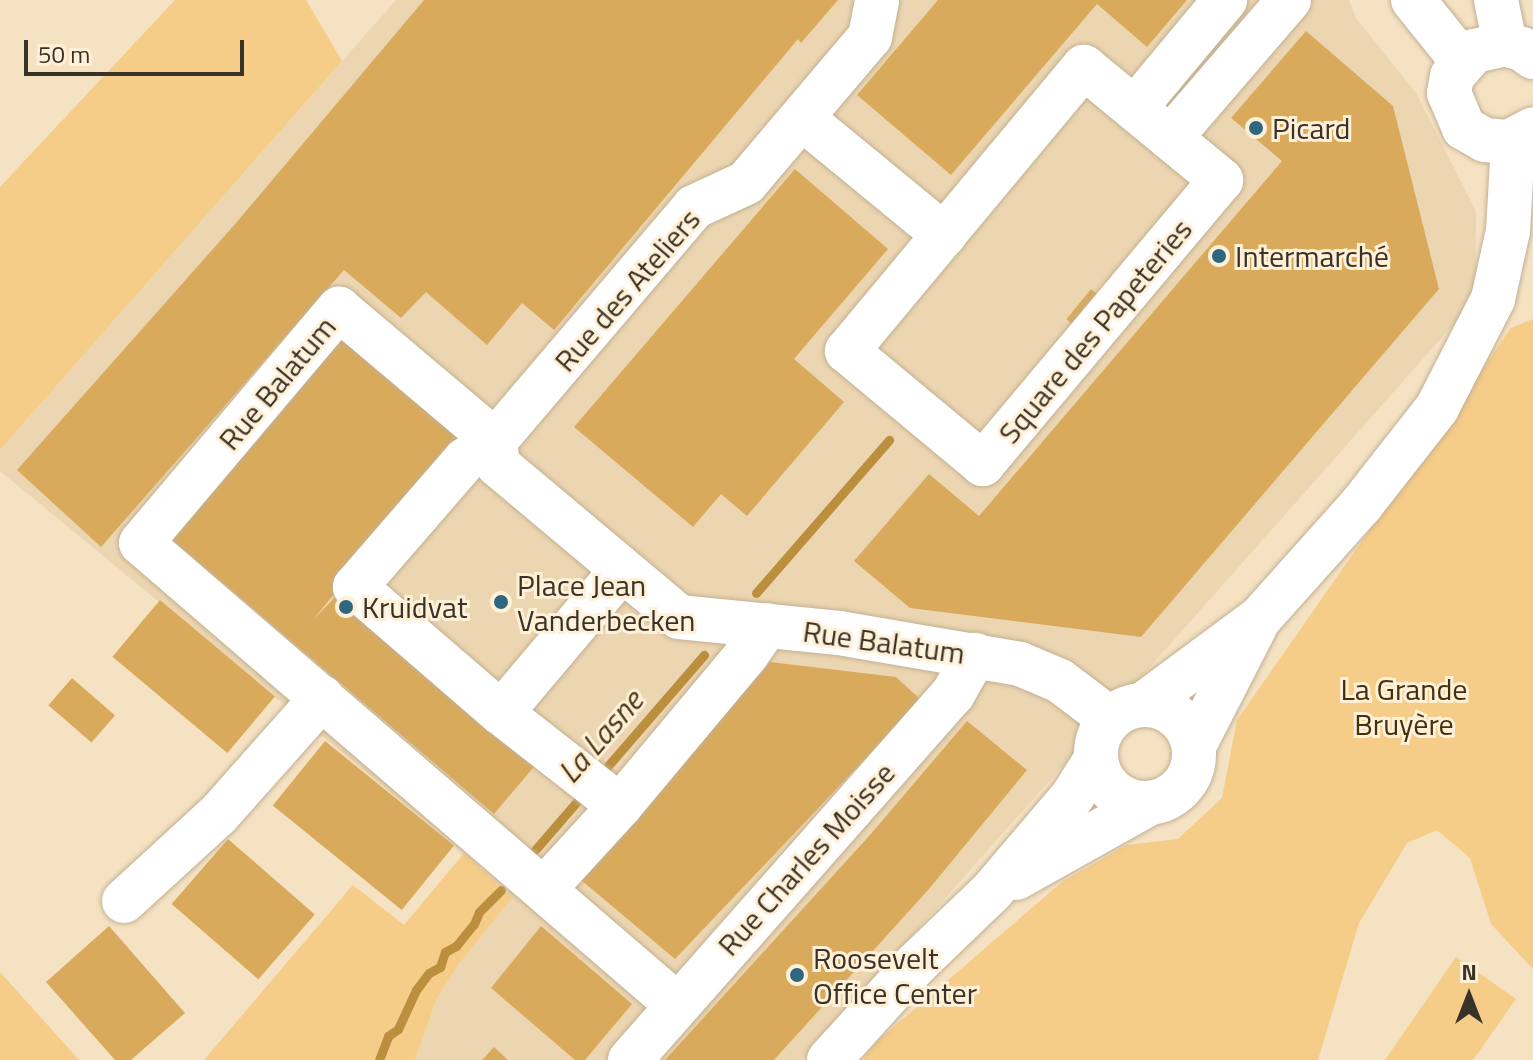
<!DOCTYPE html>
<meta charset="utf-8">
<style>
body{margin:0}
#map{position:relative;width:1533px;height:1060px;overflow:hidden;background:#f5e2c3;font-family:"Titillium Web",sans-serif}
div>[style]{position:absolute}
.built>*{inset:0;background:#ecd6b1}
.green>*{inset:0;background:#f5cc88}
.stream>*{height:9px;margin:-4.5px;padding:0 4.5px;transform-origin:4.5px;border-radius:4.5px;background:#bc8f3e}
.building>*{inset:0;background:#d9aa5b;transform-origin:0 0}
.roads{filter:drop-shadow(0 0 2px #c3b093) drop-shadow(0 0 2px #c3b093)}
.minor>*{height:44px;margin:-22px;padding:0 22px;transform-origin:22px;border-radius:22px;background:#fff}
.major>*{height:44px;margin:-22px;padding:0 22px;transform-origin:22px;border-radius:22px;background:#fff}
.major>.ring{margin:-22px;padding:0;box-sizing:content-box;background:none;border:44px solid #fff;border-radius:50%}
.dots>*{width:22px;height:22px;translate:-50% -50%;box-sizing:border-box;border:4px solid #fff0d7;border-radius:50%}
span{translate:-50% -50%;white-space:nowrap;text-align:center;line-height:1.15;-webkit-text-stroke:6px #fff0d7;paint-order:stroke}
.poi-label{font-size:30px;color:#393226}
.left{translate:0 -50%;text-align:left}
.street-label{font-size:30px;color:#393226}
.park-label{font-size:30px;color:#43300d}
.water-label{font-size:32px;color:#4b3816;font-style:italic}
.north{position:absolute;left:1429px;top:956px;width:80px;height:80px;-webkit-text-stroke:6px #fff0d7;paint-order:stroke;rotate:0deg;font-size:22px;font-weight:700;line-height:32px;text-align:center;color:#393226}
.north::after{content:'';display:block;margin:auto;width:28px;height:36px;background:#393226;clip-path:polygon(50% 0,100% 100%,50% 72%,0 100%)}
.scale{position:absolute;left:24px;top:40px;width:220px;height:36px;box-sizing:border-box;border:4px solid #393226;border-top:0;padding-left:10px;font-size:24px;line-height:28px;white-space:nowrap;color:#393226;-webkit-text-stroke:6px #fff0d7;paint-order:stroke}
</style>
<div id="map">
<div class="built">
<i style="clip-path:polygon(396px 0,1349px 0,1356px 18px,1416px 93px,1476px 211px,1476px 299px,802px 1060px,415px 1060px,437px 998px,458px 965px,512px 898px,464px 853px,0 471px,0 450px)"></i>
</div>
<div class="green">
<i style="clip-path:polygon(175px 0,306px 0,342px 61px,0 450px,0 187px)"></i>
<i style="clip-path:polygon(1533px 319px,1533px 969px,1491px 924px,1470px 858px,1437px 830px,1407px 843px,1359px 923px,1318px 1060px,863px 1060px,875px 1043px,1062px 882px,1127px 845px,1178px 839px,1222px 798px,1237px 720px,1511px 328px)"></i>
<i style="clip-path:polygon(464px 853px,512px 898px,458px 965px,437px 998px,415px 1060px,204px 1060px,353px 885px,404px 925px)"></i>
<i style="clip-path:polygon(1456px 957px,1516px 999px,1473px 1060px,1385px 1060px)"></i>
<i style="clip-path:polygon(0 972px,79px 1060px,0 1060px)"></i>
</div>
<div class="stream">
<i style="left:756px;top:593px;width:203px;rotate:-49deg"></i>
<i style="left:600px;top:775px;width:159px;rotate:-49.1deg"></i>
<i style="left:535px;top:850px;width:77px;rotate:-49.2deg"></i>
<i style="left:379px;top:1060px;width:26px;rotate:-69deg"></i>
<i style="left:388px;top:1036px;width:12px;rotate:-35deg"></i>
<i style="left:398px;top:1029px;width:43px;rotate:-65.2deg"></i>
<i style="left:416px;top:990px;width:21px;rotate:-53deg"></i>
<i style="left:429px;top:973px;width:13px;rotate:-29deg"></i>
<i style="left:440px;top:967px;width:16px;rotate:-72deg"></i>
<i style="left:445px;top:952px;width:13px;rotate:-29deg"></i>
<i style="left:456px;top:946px;width:28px;rotate:-51deg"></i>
<i style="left:474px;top:924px;width:13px;rotate:-67deg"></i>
<i style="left:479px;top:912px;width:31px;rotate:-45deg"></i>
</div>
<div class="building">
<i style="clip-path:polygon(424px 0,838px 0,801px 43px,798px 39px,554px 330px,522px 303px,487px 345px,426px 292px,401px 318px,344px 270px,101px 547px,17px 470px,236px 223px)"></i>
<i style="clip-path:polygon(938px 0,1187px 0,1147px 47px,1097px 4px,951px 175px,857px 95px)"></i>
<i style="clip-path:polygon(1306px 31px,1393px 106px,1439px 289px,1141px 637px,910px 608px,854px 561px,929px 474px,979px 516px,1282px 161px,1231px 118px)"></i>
<i style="clip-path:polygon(795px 169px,888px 249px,794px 359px,844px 402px,747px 516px,721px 494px,693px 527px,574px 427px)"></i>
<i style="left:1091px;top:289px;width:21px;height:39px;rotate:39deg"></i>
<i style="clip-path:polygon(342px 338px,460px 438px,313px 620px,341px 591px,538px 762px,494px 814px,171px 539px)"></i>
<i style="left:160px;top:600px;width:150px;height:74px;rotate:40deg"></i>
<i style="clip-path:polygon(770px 662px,896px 677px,921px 700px,675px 959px,581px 880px)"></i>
<i style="left:72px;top:678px;width:57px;height:36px;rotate:41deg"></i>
<i style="clip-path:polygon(967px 721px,1027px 770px,929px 889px,774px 1060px,665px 1060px,870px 835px)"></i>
<i style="left:325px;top:741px;width:166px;height:83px;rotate:39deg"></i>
<i style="left:228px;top:839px;width:115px;height:86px;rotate:41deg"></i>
<i style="clip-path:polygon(109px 926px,185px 1013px,131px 1060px,115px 1060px,46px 982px)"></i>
<i style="clip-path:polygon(541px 926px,632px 1004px,585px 1060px,575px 1060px,491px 988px)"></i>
<i style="clip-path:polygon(494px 1047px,508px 1060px,482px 1060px)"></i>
</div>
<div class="roads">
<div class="minor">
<i style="left:1413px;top:0;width:78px;rotate:51.2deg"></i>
<i style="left:1084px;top:67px;width:178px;rotate:39.5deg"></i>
<i style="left:1221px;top:180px;width:371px;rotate:130deg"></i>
<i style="left:983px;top:464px;width:177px;rotate:-140.3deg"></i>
<i style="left:847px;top:351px;width:370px;rotate:-50.2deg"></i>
<i style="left:1135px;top:108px;width:141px;rotate:-50.2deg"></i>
<i style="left:803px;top:119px;width:183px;rotate:39.4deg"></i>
<i style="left:1170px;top:138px;width:182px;rotate:-49.2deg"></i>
<i style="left:501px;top:713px;width:187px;rotate:-49.8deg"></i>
<i style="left:620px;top:806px;width:151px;rotate:-142deg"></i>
<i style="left:501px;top:713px;width:193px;rotate:-139.2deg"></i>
<i style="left:355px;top:587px;width:168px;rotate:-49.1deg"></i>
<i style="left:465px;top:460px;width:36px;rotate:-32deg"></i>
<i style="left:495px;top:441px;width:307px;rotate:-49.6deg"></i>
<i style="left:694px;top:207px;width:57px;rotate:-24.8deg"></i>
<i style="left:746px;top:183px;width:192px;rotate:-49.7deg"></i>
<i style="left:870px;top:37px;width:38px;rotate:-79deg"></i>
<i style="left:544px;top:889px;width:113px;rotate:-47.5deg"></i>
<i style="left:620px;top:806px;width:198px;rotate:-50.1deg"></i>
<i style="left:747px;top:654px;width:35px;rotate:-55deg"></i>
<i style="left:124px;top:901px;width:127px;rotate:-42.5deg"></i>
<i style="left:218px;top:815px;width:157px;rotate:-48.4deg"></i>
<i style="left:676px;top:1004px;width:706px;rotate:-139.25deg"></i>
<i style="left:141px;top:543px;width:307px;rotate:-49.8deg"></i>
<i style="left:339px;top:309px;width:204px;rotate:40.2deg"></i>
<i style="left:495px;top:441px;width:24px;rotate:83deg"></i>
<i style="left:498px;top:465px;width:236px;rotate:40deg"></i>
<i style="left:679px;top:617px;width:161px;rotate:5.7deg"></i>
<i style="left:839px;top:633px;width:184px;rotate:9.7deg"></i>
<i style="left:1020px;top:664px;width:43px;rotate:23deg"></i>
<i style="left:1060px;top:681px;width:63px;rotate:37.2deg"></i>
<i style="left:630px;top:1060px;width:488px;rotate:-48.6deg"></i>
<i style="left:953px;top:694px;width:45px;rotate:-60.6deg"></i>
</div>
<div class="major">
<i style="left:1496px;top:0;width:45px;rotate:78.4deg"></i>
<i style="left:1533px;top:57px;width:14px;rotate:-144deg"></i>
<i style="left:1522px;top:49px;width:18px;rotate:-164deg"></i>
<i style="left:1505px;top:44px;width:32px;rotate:167deg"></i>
<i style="left:1474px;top:51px;width:33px;rotate:131deg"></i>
<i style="left:1452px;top:76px;width:17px;rotate:100deg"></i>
<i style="left:1449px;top:93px;width:38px;rotate:67deg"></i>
<i style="left:1464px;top:128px;width:24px;rotate:30deg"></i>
<i style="left:1485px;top:140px;width:24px;rotate:5deg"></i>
<i style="left:1509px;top:142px;width:27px;rotate:-28deg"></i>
<i style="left:1144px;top:704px;width:144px;rotate:-36.6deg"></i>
<i style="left:1260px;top:618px;width:152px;rotate:-48.2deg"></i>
<i style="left:1361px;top:505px;width:123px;rotate:-51.9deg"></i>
<i style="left:1437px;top:408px;width:123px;rotate:-62.8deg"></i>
<i style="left:1493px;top:299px;width:70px;rotate:-77.6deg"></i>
<i style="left:1508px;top:231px;width:70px;rotate:-86.7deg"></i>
<i style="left:1512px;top:161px;width:19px;rotate:-99deg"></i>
<i class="ring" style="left:1096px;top:705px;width:54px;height:54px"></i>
<i style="left:1194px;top:746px;width:134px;rotate:-62.9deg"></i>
<i style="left:1016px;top:878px;width:154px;rotate:-29.2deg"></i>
<i style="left:829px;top:1060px;width:130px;rotate:-47.8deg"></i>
<i style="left:916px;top:964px;width:105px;rotate:-43.8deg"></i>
<i style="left:992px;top:891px;width:123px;rotate:-49.6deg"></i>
<i style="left:1072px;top:797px;width:45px;rotate:-57.7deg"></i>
</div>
</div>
<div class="dots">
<i style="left:1256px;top:128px;background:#2d6780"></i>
<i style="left:1219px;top:256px;background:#2d6780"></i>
<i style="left:501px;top:602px;background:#2d6780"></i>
<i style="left:346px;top:607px;background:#2d6780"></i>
<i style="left:797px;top:975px;background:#2d6780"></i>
</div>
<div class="poi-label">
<span class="left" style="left:1272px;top:128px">Picard</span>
<span class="left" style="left:1235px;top:256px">Intermarché</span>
<span class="left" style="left:517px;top:602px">Place Jean<br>Vanderbecken</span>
<span class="left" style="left:362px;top:607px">Kruidvat</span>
<span class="left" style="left:813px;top:975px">Roosevelt<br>Office Center</span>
</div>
<div class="street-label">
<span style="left:627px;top:290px;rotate:-49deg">Rue des Ateliers</span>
<span style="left:1095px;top:331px;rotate:-50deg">Square des Papeteries</span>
<span style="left:277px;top:383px;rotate:-50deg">Rue Balatum</span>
<span style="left:884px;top:642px;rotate:8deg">Rue Balatum</span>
<span style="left:806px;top:859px;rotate:-48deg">Rue Charles Moisse</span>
</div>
<div class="park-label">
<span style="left:1404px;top:706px">La Grande<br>Bruyère</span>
</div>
<div class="water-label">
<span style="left:600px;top:736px;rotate:-49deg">La Lasne</span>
</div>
<div class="north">N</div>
<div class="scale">50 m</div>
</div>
